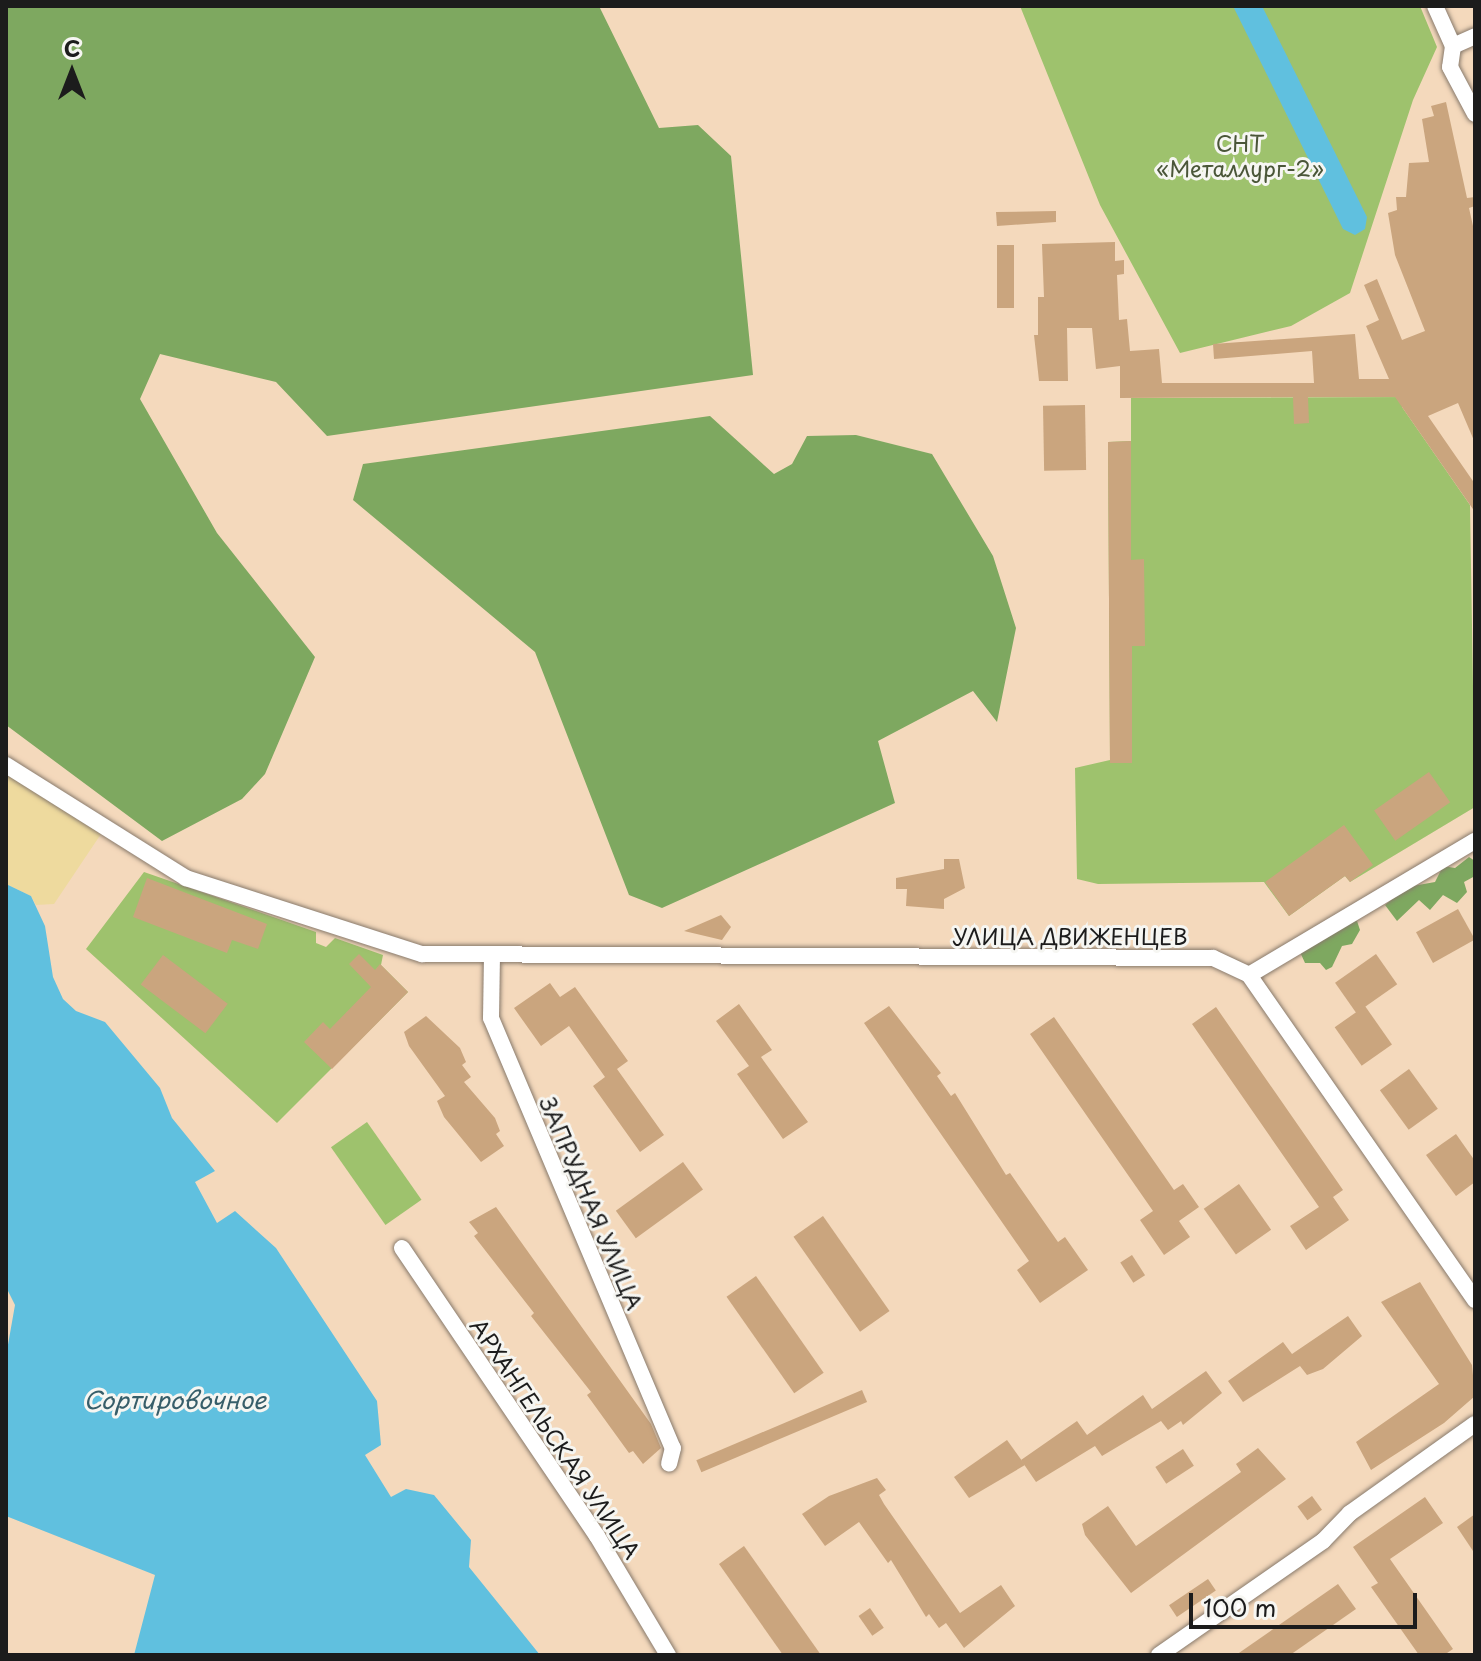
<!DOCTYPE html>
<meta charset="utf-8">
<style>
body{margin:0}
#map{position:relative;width:1481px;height:1661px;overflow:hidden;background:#f4d9bc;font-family:"Playpen Sans",sans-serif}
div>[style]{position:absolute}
.green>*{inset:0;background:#9ec26d;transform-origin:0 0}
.forest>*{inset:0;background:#7ea860}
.sand>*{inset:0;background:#eeda9e}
.water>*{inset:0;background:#60c0df}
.building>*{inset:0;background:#caa57e;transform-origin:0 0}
.roads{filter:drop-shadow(0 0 2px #887a6c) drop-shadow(0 0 2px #887a6c)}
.minor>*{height:16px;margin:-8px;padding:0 8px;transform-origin:8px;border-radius:8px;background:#fff}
span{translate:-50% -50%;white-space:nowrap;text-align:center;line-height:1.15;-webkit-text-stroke:6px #f6f6f2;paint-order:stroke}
.park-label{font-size:22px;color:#4a5638}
.street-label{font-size:22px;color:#1c1c1c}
.water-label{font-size:24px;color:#375e6a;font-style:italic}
.frame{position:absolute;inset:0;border:8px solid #1c1c1c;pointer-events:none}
.north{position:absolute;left:32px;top:32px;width:80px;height:80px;-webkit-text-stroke:6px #f6f6f2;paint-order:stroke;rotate:0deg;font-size:22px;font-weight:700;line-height:32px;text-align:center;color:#1c1c1c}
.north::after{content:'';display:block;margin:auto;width:28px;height:36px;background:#1c1c1c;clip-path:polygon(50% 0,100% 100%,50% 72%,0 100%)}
.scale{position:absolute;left:1189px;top:1593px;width:228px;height:36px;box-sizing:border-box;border:4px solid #1c1c1c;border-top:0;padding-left:10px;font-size:24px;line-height:28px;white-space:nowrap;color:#1c1c1c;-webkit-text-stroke:6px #f6f6f2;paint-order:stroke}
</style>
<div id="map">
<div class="green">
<i style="clip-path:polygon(1020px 6px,1420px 6px,1437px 47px,1413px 100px,1350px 293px,1291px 326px,1180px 353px,1100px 205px)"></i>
<i style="clip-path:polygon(1414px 397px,1402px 407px,1470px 505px,1475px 807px,1350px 882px,1345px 876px,1289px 916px,1264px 882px,1098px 884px,1077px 879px,1075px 768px,1110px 760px,1108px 442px,1131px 441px,1131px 398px)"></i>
<i style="clip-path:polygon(144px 872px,316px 932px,316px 943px,326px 947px,335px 938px,383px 955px,381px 965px,408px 992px,277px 1123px,86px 949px)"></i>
<i style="left:367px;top:1122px;width:95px;height:44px;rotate:55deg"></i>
</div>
<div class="forest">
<i style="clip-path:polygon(6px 6px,599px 6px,659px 128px,698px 125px,731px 156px,753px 375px,327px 436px,276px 382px,160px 354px,140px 399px,217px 533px,315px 657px,265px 774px,242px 799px,162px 841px,6px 725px)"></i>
<i style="clip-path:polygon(710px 416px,774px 474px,792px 464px,807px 436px,856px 435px,932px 454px,993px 556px,1016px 628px,997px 722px,973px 691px,878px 741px,895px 803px,662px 908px,629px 895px,535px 652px,353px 500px,363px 464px)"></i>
<i style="clip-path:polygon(1469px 857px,1475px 861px,1475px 876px,1464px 882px,1467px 892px,1457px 903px,1443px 895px,1430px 910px,1419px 900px,1397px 921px,1385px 905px,1407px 887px,1435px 882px,1443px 866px,1455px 868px)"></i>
<i style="clip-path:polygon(1357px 921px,1360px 930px,1352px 944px,1342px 946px,1332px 967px,1326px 970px,1320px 963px,1305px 963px,1300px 952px,1347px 922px)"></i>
</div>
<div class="sand">
<i style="clip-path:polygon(6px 773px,101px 834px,54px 904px,36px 905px,31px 896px,6px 884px)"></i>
</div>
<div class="water">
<i style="clip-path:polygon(1233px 6px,1262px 6px,1367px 217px,1365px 229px,1355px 235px,1343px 229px)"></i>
<i style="clip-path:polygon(6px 884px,31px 896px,45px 926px,53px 977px,63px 999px,76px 1011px,105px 1022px,160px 1088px,172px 1118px,215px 1171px,195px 1182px,217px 1223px,235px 1211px,276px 1248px,377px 1401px,381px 1445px,365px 1455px,391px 1497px,406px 1489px,434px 1495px,471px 1540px,469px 1567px,540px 1655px,134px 1655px,155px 1575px,6px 1516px,6px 1356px,15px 1305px,6px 1287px)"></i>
</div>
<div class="building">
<i style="clip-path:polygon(1446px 102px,1467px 198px,1475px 197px,1475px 206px,1469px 208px,1475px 235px,1475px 443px,1458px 403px,1428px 416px,1475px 484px,1475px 512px,1395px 397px,1308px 397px,1309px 423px,1294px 424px,1293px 397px,1120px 398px,1120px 366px,1096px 369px,1092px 328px,1067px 328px,1068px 381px,1039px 381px,1034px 335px,1038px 335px,1038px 297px,1044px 297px,1042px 244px,1115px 242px,1115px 261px,1124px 260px,1124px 274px,1117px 275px,1119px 320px,1127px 319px,1130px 351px,1159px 349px,1162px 383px,1314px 383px,1312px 351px,1214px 359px,1213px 344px,1355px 334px,1359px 379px,1389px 379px,1366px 326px,1379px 320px,1364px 285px,1377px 279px,1402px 340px,1425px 331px,1395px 255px,1388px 213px,1397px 210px,1396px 197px,1406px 197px,1409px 163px,1429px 162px,1422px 119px,1434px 116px,1431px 106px)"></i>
<i style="clip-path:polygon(1056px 211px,1056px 222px,997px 226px,996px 212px)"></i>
<i style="left:997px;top:245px;width:17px;height:63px"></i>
<i style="left:1085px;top:405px;width:65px;height:42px;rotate:89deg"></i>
<i style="clip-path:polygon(1131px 441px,1131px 560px,1144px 559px,1145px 646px,1132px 646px,1132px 763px,1110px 763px,1108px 442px)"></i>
<i style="left:1429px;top:772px;width:37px;height:67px;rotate:55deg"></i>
<i style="clip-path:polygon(1344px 825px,1373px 865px,1350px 882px,1345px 876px,1289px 916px,1265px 882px)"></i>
<i style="clip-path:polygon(944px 859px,959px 859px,965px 888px,944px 899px,944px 909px,906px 906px,907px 889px,896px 889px,896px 878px,944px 869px)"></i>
<i style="clip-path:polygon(147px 878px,267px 924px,258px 949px,232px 940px,227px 953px,133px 917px)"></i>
<i style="left:1458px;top:909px;width:35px;height:48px;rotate:61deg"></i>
<i style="clip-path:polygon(721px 915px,731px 927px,722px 940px,684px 931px)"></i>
<i style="clip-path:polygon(359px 954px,375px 970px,380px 964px,408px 992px,332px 1069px,304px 1042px,323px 1022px,330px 1029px,371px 987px,349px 964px)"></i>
<i style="left:1376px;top:954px;width:37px;height:50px;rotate:55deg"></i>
<i style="left:163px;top:955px;width:81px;height:37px;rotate:37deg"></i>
<i style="clip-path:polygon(550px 983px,560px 997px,575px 987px,628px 1061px,617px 1069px,664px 1135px,640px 1152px,593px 1086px,605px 1077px,569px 1026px,541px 1046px,514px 1008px)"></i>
<i style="clip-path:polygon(739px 1004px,772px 1050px,761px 1057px,808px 1122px,783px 1139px,737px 1074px,749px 1066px,716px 1021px)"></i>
<i style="clip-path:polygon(889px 1006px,941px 1073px,937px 1076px,951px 1096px,955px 1093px,1006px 1175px,1010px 1173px,1058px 1242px,1065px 1237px,1088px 1270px,1040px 1303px,1017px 1270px,1029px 1261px,864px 1023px)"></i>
<i style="left:1365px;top:1006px;width:47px;height:37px;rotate:55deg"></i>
<i style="clip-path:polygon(1216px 1007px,1343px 1190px,1333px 1197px,1349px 1220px,1306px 1250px,1290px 1226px,1319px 1207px,1192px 1024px)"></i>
<i style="clip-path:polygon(426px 1016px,460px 1048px,466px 1062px,462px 1065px,471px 1077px,464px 1082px,495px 1118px,500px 1131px,496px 1134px,504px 1146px,481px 1162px,444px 1117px,437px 1101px,445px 1096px,409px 1046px,404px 1032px)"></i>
<i style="clip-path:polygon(1054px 1017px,1174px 1190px,1183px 1184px,1199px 1207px,1179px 1221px,1190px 1237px,1164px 1255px,1140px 1220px,1153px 1211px,1030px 1034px)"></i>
<i style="left:1409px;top:1069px;width:49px;height:36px;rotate:54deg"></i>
<i style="clip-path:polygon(1456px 1134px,1475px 1161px,1475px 1182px,1456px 1196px,1426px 1155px)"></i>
<i style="left:683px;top:1162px;width:34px;height:83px;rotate:54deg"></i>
<i style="left:1239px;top:1184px;width:56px;height:43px;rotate:55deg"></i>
<i style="clip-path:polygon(496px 1207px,651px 1424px,661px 1448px,643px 1464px,633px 1451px,629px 1453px,587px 1395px,591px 1392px,531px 1316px,534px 1313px,474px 1236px,478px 1233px,469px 1222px)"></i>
<i style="left:823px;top:1216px;width:116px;height:36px;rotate:55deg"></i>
<i style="left:1132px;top:1255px;width:24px;height:14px;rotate:57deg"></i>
<i style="left:756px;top:1276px;width:118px;height:36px;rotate:55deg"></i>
<i style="clip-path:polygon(1420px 1282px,1472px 1365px,1475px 1396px,1444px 1423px,1371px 1470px,1356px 1442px,1439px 1384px,1381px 1302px)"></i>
<i style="clip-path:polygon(1348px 1316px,1362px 1336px,1323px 1369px,1307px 1375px,1300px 1366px,1243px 1402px,1228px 1381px,1283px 1342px,1292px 1354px)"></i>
<i style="clip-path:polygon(1206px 1371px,1222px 1393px,1183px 1425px,1181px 1421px,1168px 1430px,1161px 1421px,1102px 1456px,1095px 1446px,1036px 1482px,1021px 1460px,1077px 1421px,1087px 1435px,1143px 1395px,1152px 1409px)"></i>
<i style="left:862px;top:1390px;width:13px;height:180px;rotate:67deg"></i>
<i style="clip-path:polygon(1007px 1440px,1025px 1465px,969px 1498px,954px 1477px)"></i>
<i style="clip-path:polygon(1258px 1448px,1286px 1479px,1131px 1593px,1085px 1535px,1082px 1524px,1108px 1506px,1136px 1546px,1241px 1472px,1236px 1464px)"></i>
<i style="left:1183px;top:1449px;width:20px;height:33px;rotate:57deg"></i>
<i style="clip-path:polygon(877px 1478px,886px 1490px,879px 1495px,884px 1504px,960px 1613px,1001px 1585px,1015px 1606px,964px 1648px,946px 1623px,939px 1628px,929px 1614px,926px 1617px,891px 1560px,888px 1563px,859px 1522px,825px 1546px,802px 1514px,829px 1496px)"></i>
<i style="left:1312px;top:1496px;width:17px;height:18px;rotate:54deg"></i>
<i style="clip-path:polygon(1425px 1497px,1443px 1523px,1390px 1559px,1453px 1649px,1444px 1655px,1419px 1655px,1371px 1587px,1378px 1583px,1353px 1547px)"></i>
<i style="clip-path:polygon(1475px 1514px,1475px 1554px,1457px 1527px)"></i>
<i style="clip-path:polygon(744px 1546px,821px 1655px,783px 1655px,719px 1564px)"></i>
<i style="left:1208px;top:1579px;width:14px;height:47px;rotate:56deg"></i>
<i style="clip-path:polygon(1338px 1584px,1356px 1609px,1290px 1655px,1236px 1655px)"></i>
<i style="left:870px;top:1608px;width:24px;height:14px;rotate:55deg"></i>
</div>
<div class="roads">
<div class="minor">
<i style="left:1435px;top:6px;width:44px;rotate:65.8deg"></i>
<i style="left:1453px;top:46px;width:21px;rotate:98deg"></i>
<i style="left:1450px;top:67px;width:53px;rotate:62deg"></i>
<i style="left:1453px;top:46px;width:24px;rotate:-24deg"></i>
<i style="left:6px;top:765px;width:213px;rotate:32.1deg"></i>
<i style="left:186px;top:878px;width:248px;rotate:17.9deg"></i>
<i style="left:422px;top:954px;width:791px;rotate:0.29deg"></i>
<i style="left:1213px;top:958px;width:40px;rotate:25deg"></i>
<i style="left:1249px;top:975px;width:396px;rotate:55.2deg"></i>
<i style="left:492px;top:955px;width:63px;rotate:90.9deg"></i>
<i style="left:491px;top:1018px;width:467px;rotate:67.1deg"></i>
<i style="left:673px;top:1448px;width:16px;rotate:104deg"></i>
<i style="left:1249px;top:975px;width:263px;rotate:-30.7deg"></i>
<i style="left:402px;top:1248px;width:348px;rotate:55.9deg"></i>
<i style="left:597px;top:1536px;width:139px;rotate:59.2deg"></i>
<i style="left:1159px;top:1655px;width:200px;rotate:-34.8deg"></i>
<i style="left:1323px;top:1541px;width:39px;rotate:-46deg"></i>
<i style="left:1350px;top:1513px;width:153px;rotate:-35.5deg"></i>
</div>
</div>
<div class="park-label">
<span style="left:1240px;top:155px">СНТ<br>«Металлург-2»</span>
</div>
<div class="street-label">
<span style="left:1070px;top:936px">УЛИЦА ДВИЖЕНЦЕВ</span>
<span style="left:592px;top:1203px;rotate:67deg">ЗАПРУДНАЯ УЛИЦА</span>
<span style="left:556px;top:1438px;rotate:56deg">АРХАНГЕЛЬСКАЯ УЛИЦА</span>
</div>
<div class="water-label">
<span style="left:175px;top:1400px">Сортировочное</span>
</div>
<div class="frame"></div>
<div class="north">С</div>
<div class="scale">100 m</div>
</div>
